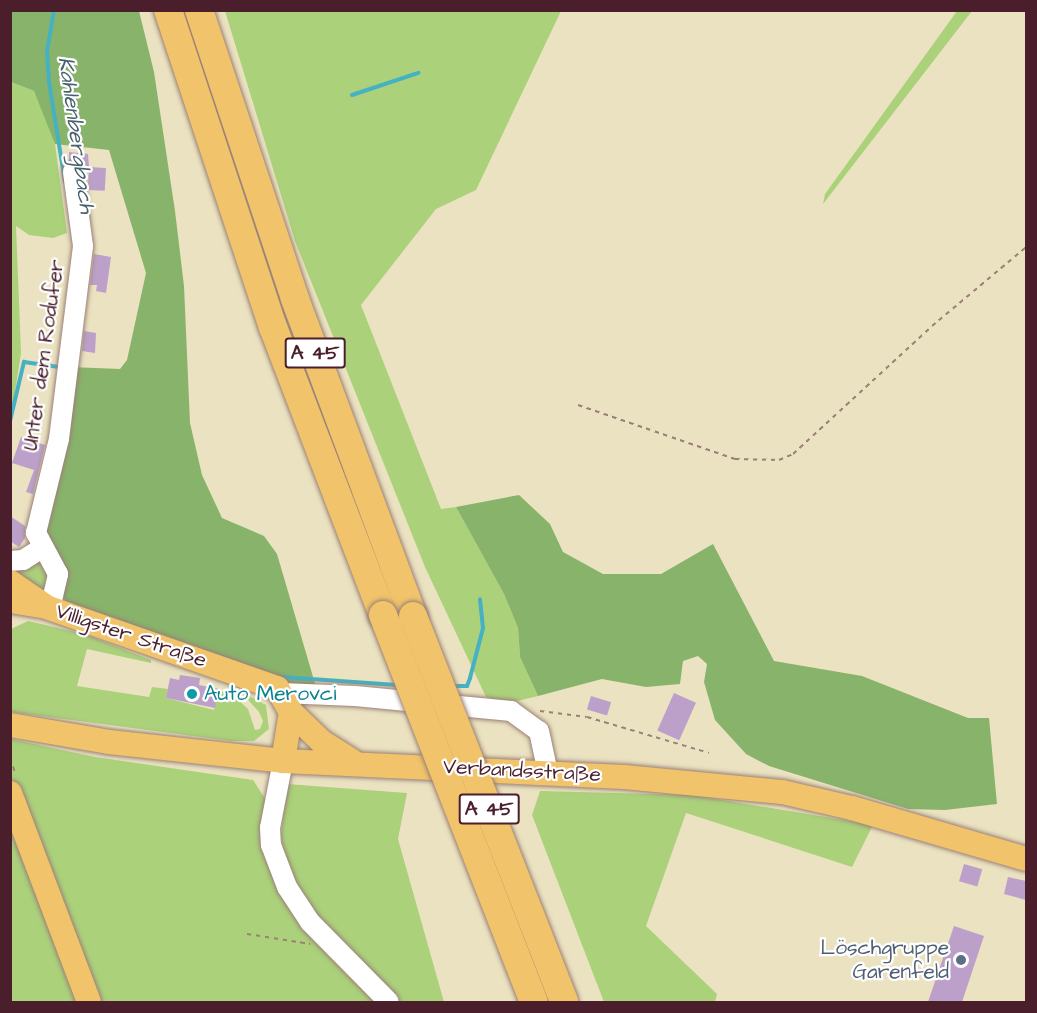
<!DOCTYPE html>
<meta charset="utf-8">
<style>
body{margin:0}
#map{position:relative;width:1037px;height:1013px;overflow:hidden;background:#ebe2c1;font-family:"Architects Daughter",sans-serif}
div>[style]{position:absolute}
.green>*{inset:0;background:#abd17b}
.forest>*{inset:0;background:#88b36b}
.stream>*{height:4px;margin:-2px;padding:0 2px;transform-origin:2px;border-radius:2px;background:#45b1c2}
.building>*{inset:0;background:#bca0c9;transform-origin:0 0}
.path>*{height:2px;margin-top:-1px;transform-origin:0;background:repeating-linear-gradient(90deg,#9a8076 0 4.5px,transparent 0 9px)}
.roads{filter:drop-shadow(0 0 2px #9a8076) drop-shadow(0 0 2px #9a8076)}
.minor>*{height:20px;margin:-10px;padding:0 10px;transform-origin:10px;border-radius:10px;background:#fff}
.major>*{height:24px;margin:-12px;padding:0 12px;transform-origin:12px;border-radius:12px;background:#f1c36a}
.highway>*{height:28px;margin:-14px;padding:0 14px;transform-origin:14px;border-radius:14px;background:#f1c36a}
.bridges{filter:drop-shadow(0 0 2px #9a8076) drop-shadow(0 0 2px #9a8076)}
.highway-bridge>*{height:28px;margin:-14px;padding:0 14px;transform-origin:14px;border-radius:14px;background:#f1c36a}
.dots>*{width:16px;height:16px;translate:-50% -50%;box-sizing:border-box;border:3px solid #fff;border-radius:50%}
span{translate:-50% -50%;white-space:nowrap;text-align:center;line-height:1.15;-webkit-text-stroke:4.5px #fff;paint-order:stroke}
.shield-label span{padding:2px 4px;background:#fff;border:2px solid;border-radius:4px;-webkit-text-stroke-width:0}
.shield-label{font-size:20px;color:#4a1f2b;font-weight:700}
.street-label{font-size:21px;color:#4a1f2b}
.culture-label{font-size:21px;color:#0d838f}
.left{translate:0 -50%;text-align:left}
.service-label{font-size:21px;color:#4e5e75}
.right{translate:-100% -50%;text-align:right}
.water-label{font-size:22px;color:#48616f;font-style:italic}
.frame{position:absolute;inset:0;border:12px solid #4a1f2b;pointer-events:none}
</style>
<div id="map">
<div class="green">
<i style="clip-path:polygon(225px 11px,561px 11px,476px 190px,436px 209px,361px 305px,441px 509px,456px 507px,504px 594px,518px 628px,520px 657px,538px 696px,509px 703px,486px 697px,425px 567px,295px 241px)"></i>
<i style="clip-path:polygon(957px 11px,972px 11px,823px 204px,825px 194px)"></i>
<i style="clip-path:polygon(11px 82px,34px 91px,44px 111px,55px 144px,67px 233px,53px 238px,29px 235px,16px 226px,21px 353px,11px 419px)"></i>
<i style="clip-path:polygon(32px 560px,46px 560px,49px 587px,35px 588px,11px 574px,11px 568px)"></i>
<i style="clip-path:polygon(28px 621px,84px 634px,151px 660px,151px 663px,87px 649px,77px 686px,149px 697px,152px 687px,168px 689px,166px 698px,214px 710px,218px 691px,231px 693px,248px 709px,255px 730px,260px 729px,263px 721px,259px 712px,240px 691px,266px 705px,269px 729px,254px 741px,231px 741px,11px 712px,11px 629px)"></i>
<i style="clip-path:polygon(11px 739px,95px 757px,253px 780px,268px 803px,263px 849px,292px 914px,376px 1002px,11px 1002px)"></i>
<i style="clip-path:polygon(287px 784px,407px 793px,398px 839px,444px 1002px,399px 1002px,311px 911px,284px 858px,281px 835px)"></i>
<i style="clip-path:polygon(540px 791px,692px 795px,873px 825px,852px 867px,686px 813px,646px 926px,717px 994px,715px 1002px,604px 1002px,532px 815px)"></i>
</div>
<div class="forest">
<i style="clip-path:polygon(10px 11px,139px 11px,154px 72px,175px 211px,184px 286px,190px 423px,202px 475px,222px 518px,264px 536px,277px 554px,316px 687px,286px 685px,68px 603px,60px 594px,44px 545px,70px 367px,120px 369px,127px 360px,146px 273px,109px 150px,55px 144px,34px 91px,11px 82px)"></i>
<i style="clip-path:polygon(519px 495px,550px 524px,563px 552px,603px 574px,661px 574px,713px 544px,774px 661px,862px 676px,968px 718px,989px 718px,997px 804px,945px 810px,908px 809px,769px 766px,746px 754px,715px 720px,704px 682px,707px 664px,698px 656px,683px 661px,680px 684px,646px 687px,602px 679px,538px 696px,520px 657px,518px 628px,504px 594px,456px 507px)"></i>
</div>
<div class="stream">
<i style="left:54px;top:10px;width:43px;rotate:99.5deg"></i>
<i style="left:47px;top:52px;width:30px;rotate:86deg"></i>
<i style="left:49px;top:82px;width:101px;rotate:80.9deg"></i>
<i style="left:352px;top:95px;width:70px;rotate:-18.4deg"></i>
<i style="left:10px;top:421px;width:61px;rotate:-76.7deg"></i>
<i style="left:24px;top:362px;width:37px;rotate:8deg"></i>
<i style="left:282px;top:677px;width:115px;rotate:4deg"></i>
<i style="left:453px;top:686px;width:14px"></i>
<i style="left:467px;top:686px;width:9px;rotate:-69deg"></i>
<i style="left:470px;top:678px;width:52px;rotate:-75.4deg"></i>
<i style="left:483px;top:628px;width:29px;rotate:-96deg"></i>
</div>
<div class="building">
<i style="clip-path:polygon(69px 152px,88px 154px,89px 167px,69px 161px)"></i>
<i style="left:89px;top:167px;width:17px;height:23px;rotate:3deg"></i>
<i style="clip-path:polygon(94px 254px,111px 257px,106px 293px,96px 291px,97px 285px,90px 285px)"></i>
<i style="clip-path:polygon(84px 331px,96px 333px,95px 353px,82px 351px)"></i>
<i style="clip-path:polygon(21px 437px,45px 445px,33px 494px,26px 492px,34px 470px,12px 463px)"></i>
<i style="clip-path:polygon(10px 516px,25px 526px,25px 538px,19px 547px,10px 541px)"></i>
<i style="clip-path:polygon(180px 675px,200px 678px,199px 685px,219px 689px,215px 708px,166px 698px,170px 678px,179px 680px)"></i>
<i style="left:674px;top:693px;width:24px;height:41px;rotate:24deg"></i>
<i style="left:591px;top:696px;width:21px;height:14px;rotate:17deg"></i>
<i style="left:964px;top:864px;width:19px;height:18px;rotate:16deg"></i>
<i style="clip-path:polygon(1008px 877px,1026px 881px,1026px 900px,1004px 894px)"></i>
<i style="clip-path:polygon(954px 926px,984px 936px,962px 1002px,928px 1002px)"></i>
</div>
<div class="path">
<i style="left:578px;top:405px;width:166px;rotate:19deg"></i>
<i style="left:735px;top:459px;width:44px;rotate:1.3deg"></i>
<i style="left:779px;top:460px;width:15px;rotate:-23deg"></i>
<i style="left:793px;top:454px;width:189px;rotate:-42.6deg"></i>
<i style="left:932px;top:326px;width:123px;rotate:-40deg"></i>
<i style="left:540px;top:711px;width:47px;rotate:7.3deg"></i>
<i style="left:587px;top:717px;width:127px;rotate:16.4deg"></i>
<i style="left:10px;top:758px;width:18px;rotate:71deg"></i>
<i style="left:247px;top:934px;width:64px;rotate:9deg"></i>
</div>
<div class="roads">
<div class="minor">
<i style="left:10px;top:561px;width:13px;rotate:-4deg"></i>
<i style="left:23px;top:560px;width:22px;rotate:-32deg"></i>
<i style="left:50px;top:609px;width:36px;rotate:-77deg"></i>
<i style="left:58px;top:574px;width:47px;rotate:-118.2deg"></i>
<i style="left:36px;top:533px;width:97px;rotate:-76.3deg"></i>
<i style="left:59px;top:439px;width:194px;rotate:-82.9deg"></i>
<i style="left:83px;top:246px;width:75px;rotate:-97.7deg"></i>
<i style="left:281px;top:693px;width:74px;rotate:2.3deg"></i>
<i style="left:355px;top:696px;width:157px;rotate:5.5deg"></i>
<i style="left:511px;top:711px;width:34px;rotate:36deg"></i>
<i style="left:539px;top:731px;width:43px;rotate:77.9deg"></i>
<i style="left:283px;top:761px;width:68px;rotate:101deg"></i>
<i style="left:270px;top:828px;width:17px;rotate:87deg"></i>
<i style="left:271px;top:845px;width:45px;rotate:69.1deg"></i>
<i style="left:287px;top:887px;width:42px;rotate:56.7deg"></i>
<i style="left:310px;top:922px;width:112px;rotate:45.4deg"></i>
</div>
<div class="major">
<i style="left:10px;top:582px;width:42px;rotate:34.4deg"></i>
<i style="left:10px;top:601px;width:36px;rotate:9deg"></i>
<i style="left:46px;top:607px;width:245px;rotate:19.3deg"></i>
<i style="left:277px;top:688px;width:28px;rotate:60deg"></i>
<i style="left:291px;top:712px;width:50px;rotate:99.3deg"></i>
<i style="left:291px;top:712px;width:43px;rotate:44.1deg"></i>
<i style="left:322px;top:742px;width:36px;rotate:32deg"></i>
<i style="left:10px;top:725px;width:100px;rotate:9.7deg"></i>
<i style="left:109px;top:742px;width:175px;rotate:6.2deg"></i>
<i style="left:283px;top:761px;width:341px;rotate:2.7deg"></i>
<i style="left:624px;top:777px;width:159px;rotate:5.4deg"></i>
<i style="left:782px;top:792px;width:72px;rotate:12.9deg"></i>
<i style="left:852px;top:808px;width:181px;rotate:16.3deg"></i>
<i style="left:10px;top:793px;width:223px;rotate:69.3deg"></i>
</div>
<div class="highway">
<i style="left:168px;top:10px;width:334px;rotate:71.7deg"></i>
<i style="left:273px;top:327px;width:308px;rotate:69.1deg"></i>
<i style="left:199px;top:10px;width:305px;rotate:71.6deg"></i>
<i style="left:295px;top:299px;width:338px;rotate:69.6deg"></i>
</div>
</div>
<div class="bridges">
<div class="highway-bridge">
<i style="left:383px;top:615px;width:415px;rotate:68.7deg"></i>
<i style="left:413px;top:616px;width:414px;rotate:68.6deg"></i>
</div>
</div>
<div class="dots">
<i style="left:192px;top:694px;background:#0f9aa8"></i>
<i style="left:961px;top:960px;background:#5c6f8a"></i>
</div>
<div class="shield-label">
<span style="left:315px;top:353px">A 45</span>
<span style="left:489px;top:809px">A 45</span>
</div>
<div class="street-label">
<span style="left:44px;top:355px;rotate:-82deg">Unter dem Rodufer</span>
<span style="left:131px;top:636px;rotate:19deg">Villigster Straße</span>
<span style="left:522px;top:771px;rotate:3deg">Verbandsstraße</span>
</div>
<div class="culture-label">
<span class="left" style="left:204px;top:694px">Auto Merovci</span>
</div>
<div class="service-label">
<span class="right" style="left:949px;top:960px">Löschgruppe<br>Garenfeld</span>
</div>
<div class="water-label">
<span style="left:76px;top:135px;rotate:82deg">Kahlenbergbach</span>
</div>
<div class="frame"></div>
</div>
